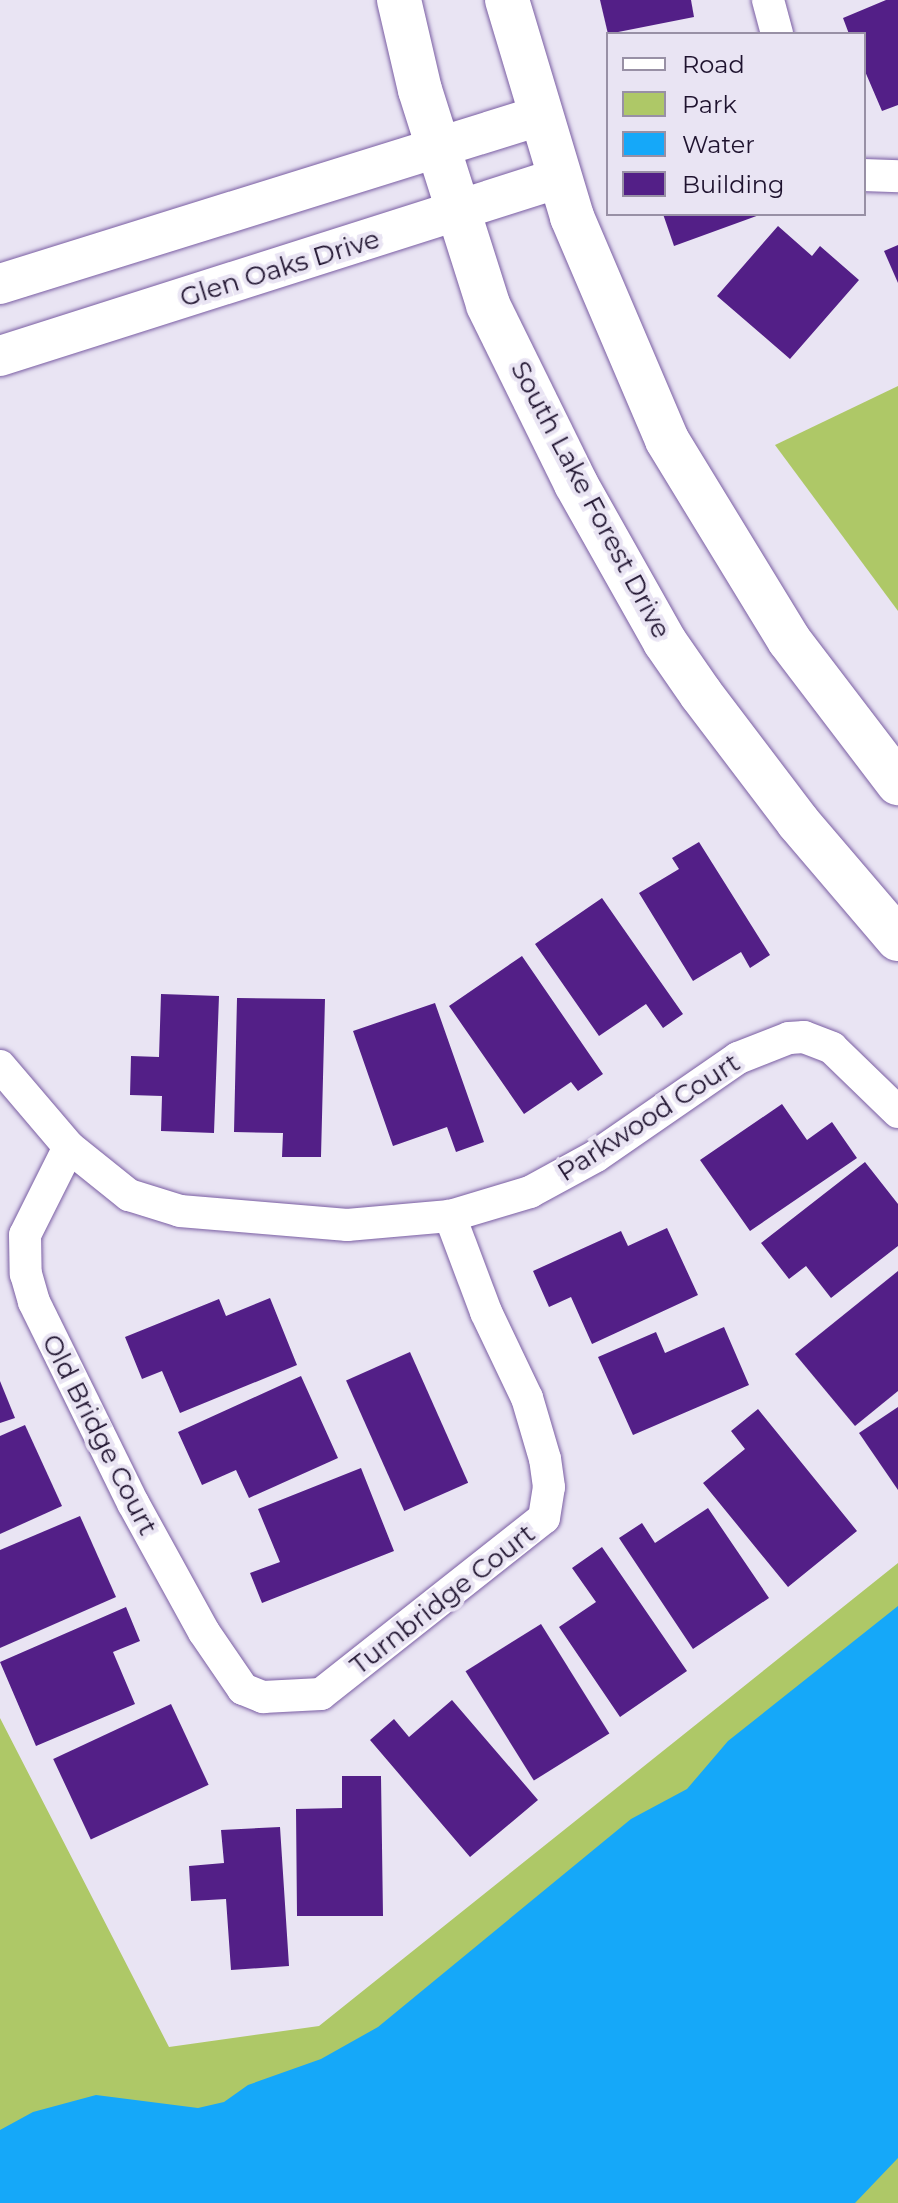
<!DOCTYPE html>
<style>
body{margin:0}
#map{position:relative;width:898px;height:2203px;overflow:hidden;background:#e9e4f3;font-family:Montserrat,sans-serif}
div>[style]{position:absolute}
.green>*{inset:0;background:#aec867}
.water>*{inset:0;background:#15a8f9}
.building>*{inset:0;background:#531f87;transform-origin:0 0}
.roads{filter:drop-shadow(0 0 2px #7a5ea3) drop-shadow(0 0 2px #7a5ea3)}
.minor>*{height:32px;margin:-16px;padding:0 16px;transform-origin:16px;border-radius:16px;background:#fff}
.tertiary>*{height:40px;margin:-20px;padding:0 20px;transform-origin:20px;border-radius:20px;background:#fff}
.secondary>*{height:44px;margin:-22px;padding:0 22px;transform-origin:22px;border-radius:22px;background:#fff}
span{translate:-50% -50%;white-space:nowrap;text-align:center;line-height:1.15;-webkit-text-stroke:8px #e9e4f3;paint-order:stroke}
.street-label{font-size:26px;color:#1f132f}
.legend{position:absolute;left:606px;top:32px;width:260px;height:184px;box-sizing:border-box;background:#e9e4f3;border:2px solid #9890a5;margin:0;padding:10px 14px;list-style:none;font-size:24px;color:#1f132f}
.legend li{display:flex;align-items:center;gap:16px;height:40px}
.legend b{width:40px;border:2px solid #9890a5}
</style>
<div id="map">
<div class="green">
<i style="clip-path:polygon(898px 386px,898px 611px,775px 445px)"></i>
<i style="clip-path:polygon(898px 1563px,898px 2203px,0 2203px,0 1718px,169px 2047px,319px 2026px)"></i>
</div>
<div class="water">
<i style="clip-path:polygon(898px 1606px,898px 2158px,855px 2203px,0 2203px,0 2130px,33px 2112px,96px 2095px,198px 2108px,224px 2102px,248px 2085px,321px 2059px,378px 2027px,631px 1819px,687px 1789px,728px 1741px)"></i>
</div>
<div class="building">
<i style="clip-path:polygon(600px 0,691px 0,694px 17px,608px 34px)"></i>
<i style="clip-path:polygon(886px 0,898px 0,898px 105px,882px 111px,864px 69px,864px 34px,849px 34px,843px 18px)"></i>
<i style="clip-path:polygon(663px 214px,762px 214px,674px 246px)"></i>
<i style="clip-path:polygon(778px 226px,812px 256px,820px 246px,859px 280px,790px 359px,717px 296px)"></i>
<i style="clip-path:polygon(898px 245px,898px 283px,884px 251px)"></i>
<i style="clip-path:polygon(699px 842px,770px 955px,750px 968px,741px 952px,693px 981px,639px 893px,679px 869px,672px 858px)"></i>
<i style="clip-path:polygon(602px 898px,683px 1014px,663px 1028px,646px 1004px,599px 1036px,535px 944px)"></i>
<i style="clip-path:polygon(522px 956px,603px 1074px,578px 1091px,571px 1082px,524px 1114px,449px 1006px)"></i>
<i style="clip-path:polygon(161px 994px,219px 996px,214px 1133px,161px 1131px,162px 1096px,130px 1095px,131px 1056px,159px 1057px)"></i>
<i style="clip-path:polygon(237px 998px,325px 999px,321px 1157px,282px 1157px,283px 1133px,234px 1132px)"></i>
<i style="clip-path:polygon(435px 1003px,484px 1142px,456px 1152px,447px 1127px,393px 1146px,353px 1031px)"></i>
<i style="clip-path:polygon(782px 1104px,807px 1140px,832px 1122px,857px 1158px,750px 1231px,700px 1160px)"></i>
<i style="clip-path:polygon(865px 1162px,898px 1204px,898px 1246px,831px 1298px,806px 1266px,789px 1279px,761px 1243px)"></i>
<i style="clip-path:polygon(667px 1228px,698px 1295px,592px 1344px,571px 1297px,549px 1307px,533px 1271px,621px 1231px,628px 1246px)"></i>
<i style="clip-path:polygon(898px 1271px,898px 1391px,855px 1426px,795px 1354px)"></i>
<i style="clip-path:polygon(270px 1298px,297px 1365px,180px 1413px,162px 1371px,142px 1379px,125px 1337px,219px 1299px,226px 1316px)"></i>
<i style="clip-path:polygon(724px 1327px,749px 1385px,633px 1435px,598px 1357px,656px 1332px,665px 1353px)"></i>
<i style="left:410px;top:1352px;width:143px;height:70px;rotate:66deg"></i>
<i style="clip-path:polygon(301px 1376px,338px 1458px,249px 1498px,236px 1470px,202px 1485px,178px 1432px)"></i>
<i style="clip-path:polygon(0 1381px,15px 1418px,0 1423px)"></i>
<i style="clip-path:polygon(898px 1407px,898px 1490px,859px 1433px)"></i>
<i style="clip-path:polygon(758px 1409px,857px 1531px,788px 1587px,703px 1483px,745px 1449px,731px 1431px)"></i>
<i style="clip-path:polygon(25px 1425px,62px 1506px,0 1534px,0 1436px)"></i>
<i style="clip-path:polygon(361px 1468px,394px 1551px,262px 1603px,250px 1573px,280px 1562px,258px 1509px)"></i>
<i style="clip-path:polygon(708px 1508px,769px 1598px,693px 1649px,619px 1538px,642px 1523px,655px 1543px)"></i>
<i style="clip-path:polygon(80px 1516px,116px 1597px,0 1648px,0 1550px)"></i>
<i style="clip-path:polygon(602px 1547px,687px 1671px,620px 1717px,559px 1627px,596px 1602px,572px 1568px)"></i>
<i style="clip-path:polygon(126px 1607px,140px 1641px,113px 1652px,135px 1704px,36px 1746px,0 1662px)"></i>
<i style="left:541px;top:1624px;width:129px;height:89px;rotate:58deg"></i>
<i style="clip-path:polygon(452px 1700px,538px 1800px,470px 1857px,370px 1740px,394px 1719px,409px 1737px)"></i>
<i style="left:171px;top:1704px;width:89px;height:130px;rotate:65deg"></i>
<i style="clip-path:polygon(342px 1776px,381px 1776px,383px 1916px,297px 1916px,296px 1809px,342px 1808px)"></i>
<i style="clip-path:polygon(280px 1827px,289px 1966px,231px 1970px,226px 1899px,191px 1901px,189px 1866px,224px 1863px,221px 1830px)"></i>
</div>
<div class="roads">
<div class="minor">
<i style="left:768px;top:0;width:35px;rotate:75deg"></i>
<i style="left:864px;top:175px;width:34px;rotate:2deg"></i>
<i style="left:0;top:1066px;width:106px;rotate:49.6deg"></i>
<i style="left:69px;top:1147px;width:77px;rotate:38.7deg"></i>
<i style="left:129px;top:1195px;width:53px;rotate:17.4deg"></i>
<i style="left:180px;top:1211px;width:168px;rotate:4.8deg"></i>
<i style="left:347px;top:1225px;width:103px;rotate:-5deg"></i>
<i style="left:450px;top:1216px;width:84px;rotate:-16.7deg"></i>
<i style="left:530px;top:1192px;width:75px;rotate:-28.6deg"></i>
<i style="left:596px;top:1156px;width:173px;rotate:-34.6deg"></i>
<i style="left:738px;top:1058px;width:55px;rotate:-21.4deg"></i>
<i style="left:789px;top:1038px;width:15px;rotate:-4deg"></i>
<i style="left:804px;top:1037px;width:30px;rotate:21deg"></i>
<i style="left:832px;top:1048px;width:92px;rotate:44.1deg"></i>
<i style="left:69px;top:1147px;width:98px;rotate:116.6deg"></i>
<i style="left:25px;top:1235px;width:39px;rotate:89deg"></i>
<i style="left:26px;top:1274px;width:29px;rotate:74deg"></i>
<i style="left:34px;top:1302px;width:224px;rotate:63.8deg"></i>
<i style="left:133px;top:1503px;width:147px;rotate:61.2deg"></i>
<i style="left:204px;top:1632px;width:69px;rotate:55.6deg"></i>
<i style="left:243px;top:1689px;width:22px;rotate:22deg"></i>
<i style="left:263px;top:1697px;width:58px;rotate:-3deg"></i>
<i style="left:321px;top:1694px;width:284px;rotate:-38.3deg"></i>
<i style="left:544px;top:1518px;width:31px;rotate:-81deg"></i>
<i style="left:549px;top:1487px;width:28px;rotate:-98deg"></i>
<i style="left:545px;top:1459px;width:64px;rotate:-106.4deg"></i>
<i style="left:527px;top:1398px;width:95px;rotate:-115.5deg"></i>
<i style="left:486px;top:1312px;width:103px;rotate:-110.6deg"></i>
</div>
<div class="tertiary">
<i style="left:0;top:284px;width:565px;rotate:-17.31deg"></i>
<i style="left:0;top:356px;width:587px;rotate:-17.66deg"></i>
</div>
<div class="secondary">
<i style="left:399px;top:0;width:92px;rotate:76.9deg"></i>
<i style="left:420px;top:90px;width:225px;rotate:72.4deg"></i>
<i style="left:488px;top:305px;width:199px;rotate:63.8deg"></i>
<i style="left:576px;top:484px;width:181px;rotate:60.6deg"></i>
<i style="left:665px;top:642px;width:63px;rotate:55.3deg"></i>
<i style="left:701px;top:694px;width:161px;rotate:52.8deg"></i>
<i style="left:798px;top:822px;width:154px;rotate:49.5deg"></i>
<i style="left:507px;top:0;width:227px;rotate:73.3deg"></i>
<i style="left:572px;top:217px;width:242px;rotate:66.9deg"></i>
<i style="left:667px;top:440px;width:234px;rotate:58.6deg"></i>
<i style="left:789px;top:640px;width:180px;rotate:52.7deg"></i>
</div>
</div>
<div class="street-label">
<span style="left:280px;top:269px;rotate:-17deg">Glen Oaks Drive</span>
<span style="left:590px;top:500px;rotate:62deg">South Lake Forest Drive</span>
<span style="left:649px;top:1118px;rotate:-33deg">Parkwood Court</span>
<span style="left:99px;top:1435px;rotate:63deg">Old Bridge Court</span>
<span style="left:443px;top:1600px;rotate:-38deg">Turnbridge Court</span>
</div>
<ul class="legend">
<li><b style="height:10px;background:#fff"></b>Road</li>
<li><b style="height:22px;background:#aec867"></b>Park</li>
<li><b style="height:22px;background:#15a8f9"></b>Water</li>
<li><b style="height:22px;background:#531f87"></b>Building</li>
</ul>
</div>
